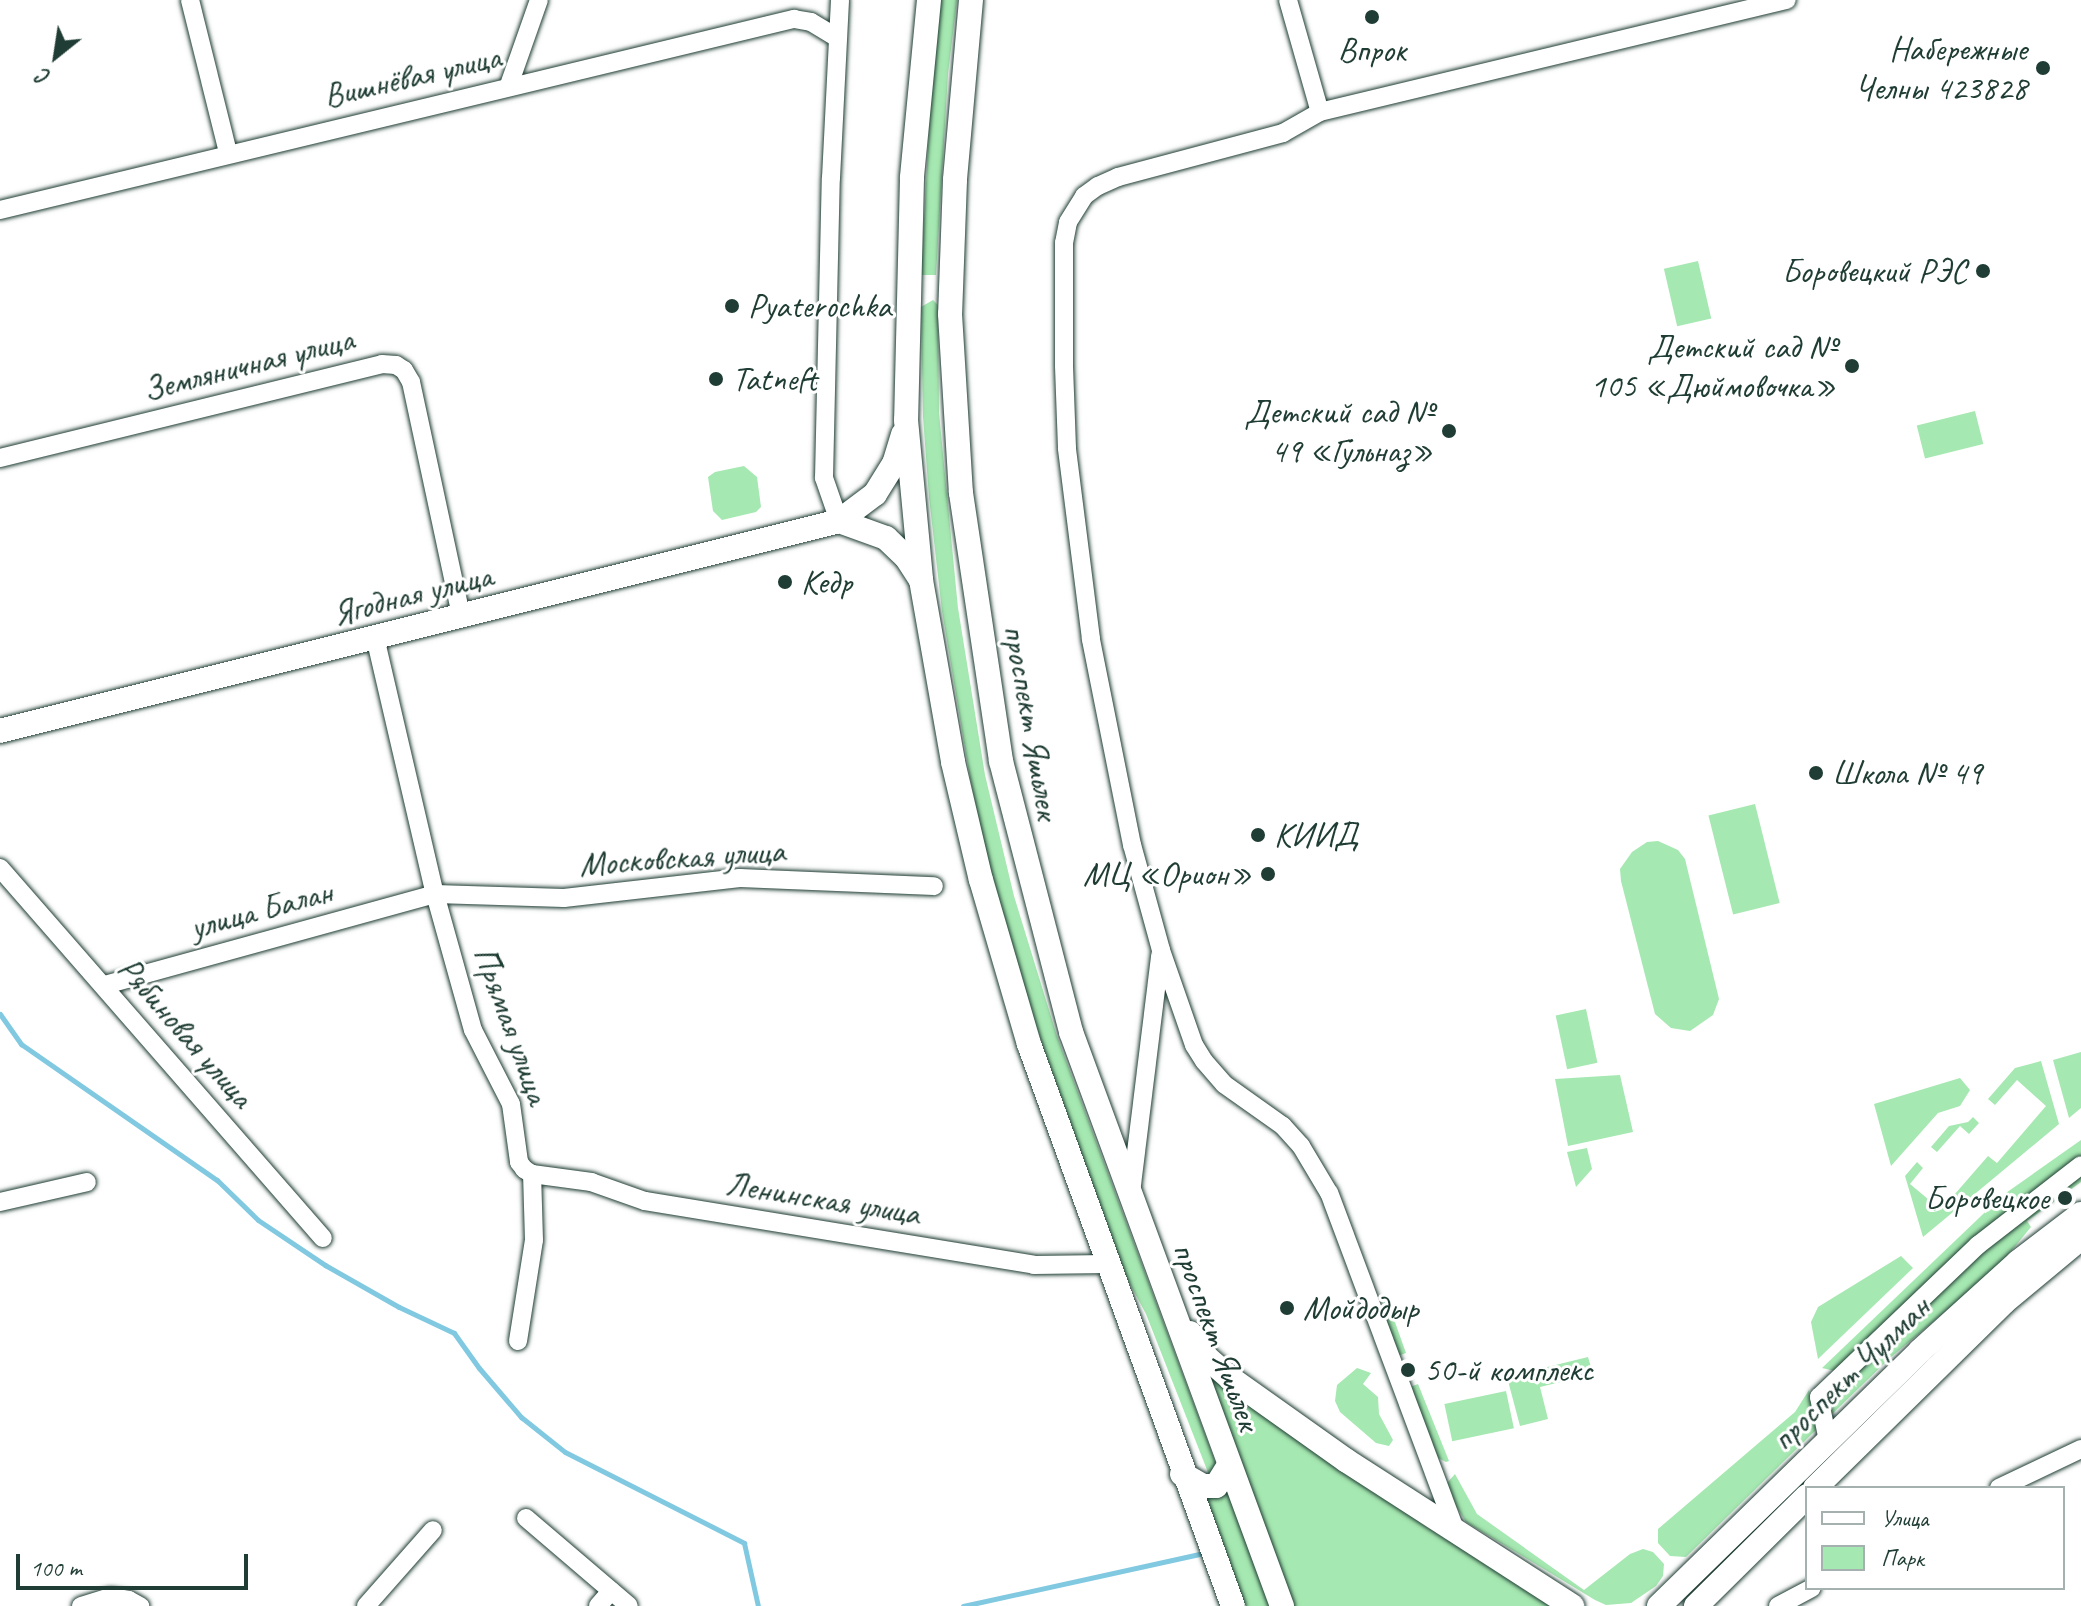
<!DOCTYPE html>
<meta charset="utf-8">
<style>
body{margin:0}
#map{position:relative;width:2081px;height:1606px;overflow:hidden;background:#fff;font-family:Caveat,sans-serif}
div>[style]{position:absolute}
.green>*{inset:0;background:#a6e8b1;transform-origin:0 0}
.stream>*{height:5px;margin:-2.5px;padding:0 2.5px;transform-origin:2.5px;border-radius:2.5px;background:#80c9e1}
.roads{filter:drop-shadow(0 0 2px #1f3d34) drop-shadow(0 0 2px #1f3d34)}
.street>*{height:18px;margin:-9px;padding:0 9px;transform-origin:9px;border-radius:9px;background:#fff}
.secondary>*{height:24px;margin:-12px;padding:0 12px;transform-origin:12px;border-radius:12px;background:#fff}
.dots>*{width:22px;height:22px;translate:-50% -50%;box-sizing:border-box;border:4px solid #fff;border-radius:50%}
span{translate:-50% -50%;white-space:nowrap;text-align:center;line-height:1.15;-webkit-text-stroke:6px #fff;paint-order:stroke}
.poi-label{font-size:34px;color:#1f3d34}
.right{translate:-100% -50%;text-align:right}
.left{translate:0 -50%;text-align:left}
.street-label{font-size:34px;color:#1f3d34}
.legend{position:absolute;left:1805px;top:1486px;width:260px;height:104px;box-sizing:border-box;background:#fff;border:2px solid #a5b1ae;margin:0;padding:10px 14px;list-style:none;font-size:24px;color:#1f3d34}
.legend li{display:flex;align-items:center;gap:16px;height:40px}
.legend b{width:40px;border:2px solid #a5b1ae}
.north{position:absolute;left:16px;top:16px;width:80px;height:80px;-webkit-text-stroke:6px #fff;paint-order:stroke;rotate:210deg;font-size:22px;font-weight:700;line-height:32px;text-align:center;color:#1f3d34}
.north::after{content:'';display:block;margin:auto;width:28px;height:36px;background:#1f3d34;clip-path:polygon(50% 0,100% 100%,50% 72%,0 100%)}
.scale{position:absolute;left:16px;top:1554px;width:232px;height:36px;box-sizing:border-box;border:4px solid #1f3d34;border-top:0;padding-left:10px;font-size:24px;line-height:28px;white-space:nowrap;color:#1f3d34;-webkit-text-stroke:6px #fff;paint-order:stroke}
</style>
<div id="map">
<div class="green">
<i style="clip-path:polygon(940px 0,957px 0,948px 74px,936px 275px,921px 275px,932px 74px)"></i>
<i style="left:1698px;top:261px;width:59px;height:35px;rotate:77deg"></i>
<i style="clip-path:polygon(933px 300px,938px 305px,939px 413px,958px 608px,985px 775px,1014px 896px,1057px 1036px,1218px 1469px,1209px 1475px,1146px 1314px,1123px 1271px,1041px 1041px,996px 901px,970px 778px,942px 611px,929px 497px,923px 417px,921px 307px)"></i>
<i style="left:1975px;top:411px;width:34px;height:60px;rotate:76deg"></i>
<i style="clip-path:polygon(744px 466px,757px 477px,761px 507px,756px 512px,722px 520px,713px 511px,708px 477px,715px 472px)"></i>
<i style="left:1755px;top:804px;width:102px;height:48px;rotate:76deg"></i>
<i style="clip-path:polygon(1658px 841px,1678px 850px,1685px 859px,1719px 999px,1713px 1015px,1690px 1031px,1671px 1028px,1655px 1014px,1621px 881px,1620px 869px,1632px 852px,1647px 842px)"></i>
<i style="left:1586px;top:1009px;width:55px;height:31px;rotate:78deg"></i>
<i style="clip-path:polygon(2081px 1052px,2081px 1108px,2069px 1118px,2053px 1060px)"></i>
<i style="clip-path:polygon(2041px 1061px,2059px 1124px,1923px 1237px,1905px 1176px,1917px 1162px,1923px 1168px,1910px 1184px,1941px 1210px,1988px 1156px,1997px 1163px,2046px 1106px,2017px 1080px,1995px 1105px,1988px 1099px,2015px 1068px)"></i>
<i style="clip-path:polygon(1620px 1075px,1633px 1132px,1568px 1146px,1555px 1079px)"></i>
<i style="clip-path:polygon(1960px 1078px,1970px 1090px,1960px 1106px,1938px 1113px,1891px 1166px,1874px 1104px)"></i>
<i style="clip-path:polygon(1973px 1117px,1979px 1123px,1969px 1134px,1960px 1126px,1937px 1152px,1931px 1147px,1949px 1126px,1968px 1122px)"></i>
<i style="clip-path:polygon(2081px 1140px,2081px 1156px,1835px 1371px,1822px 1368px,2003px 1195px)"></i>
<i style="clip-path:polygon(1587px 1148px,1592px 1169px,1576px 1187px,1567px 1152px)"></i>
<i style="clip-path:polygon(2081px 1173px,2081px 1182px,2027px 1221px,2031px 1227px,1998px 1267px,1890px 1358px,1830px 1416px,1839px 1387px,1983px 1250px)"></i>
<i style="clip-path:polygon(1901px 1256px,1913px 1268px,1818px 1359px,1811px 1322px,1818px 1307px)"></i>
<i style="clip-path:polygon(1386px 1297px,1406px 1353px,1398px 1356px,1381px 1310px)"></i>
<i style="clip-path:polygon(1588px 1357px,1593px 1374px,1540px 1387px,1548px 1419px,1520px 1426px,1507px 1377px)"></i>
<i style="clip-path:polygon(1357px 1368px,1371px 1373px,1363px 1384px,1378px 1397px,1379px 1414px,1393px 1440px,1389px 1446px,1376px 1443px,1340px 1412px,1335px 1401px,1337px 1385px)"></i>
<i style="clip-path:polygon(1208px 1376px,1428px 1528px,1557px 1606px,1293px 1606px)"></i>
<i style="clip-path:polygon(1418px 1384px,1449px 1461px,1446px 1462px,1438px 1458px,1410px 1387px)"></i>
<i style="clip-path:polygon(1809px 1390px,1816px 1430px,1686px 1557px,1670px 1556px,1658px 1543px,1658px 1529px,1795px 1412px)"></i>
<i style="left:1506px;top:1391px;width:38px;height:63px;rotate:78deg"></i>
<i style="clip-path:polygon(1455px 1474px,1477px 1514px,1584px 1590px,1630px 1554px,1643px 1549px,1653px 1552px,1664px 1564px,1663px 1576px,1656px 1586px,1631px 1603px,1606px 1605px,1595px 1600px,1466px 1522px,1449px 1495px,1447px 1483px)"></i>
<i style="clip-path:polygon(1227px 1489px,1271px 1606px,1245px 1606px,1205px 1495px)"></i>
</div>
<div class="stream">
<i style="left:0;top:1014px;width:37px;rotate:55deg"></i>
<i style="left:21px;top:1044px;width:239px;rotate:34.8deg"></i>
<i style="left:217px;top:1180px;width:57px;rotate:44.3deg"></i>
<i style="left:258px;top:1220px;width:81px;rotate:33.9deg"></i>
<i style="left:325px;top:1265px;width:85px;rotate:29.6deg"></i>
<i style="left:399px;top:1307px;width:61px;rotate:25.3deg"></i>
<i style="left:454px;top:1333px;width:43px;rotate:54.5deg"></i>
<i style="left:479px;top:1368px;width:65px;rotate:49.4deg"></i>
<i style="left:521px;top:1417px;width:56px;rotate:38.5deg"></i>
<i style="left:565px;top:1452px;width:201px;rotate:26.9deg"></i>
<i style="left:744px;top:1543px;width:65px;rotate:77.5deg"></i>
<i style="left:963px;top:1606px;width:242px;rotate:-12.4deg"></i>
</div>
<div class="roads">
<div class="street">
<i style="left:190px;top:0;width:157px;rotate:76deg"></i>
<i style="left:1288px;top:0;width:116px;rotate:74.1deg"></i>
<i style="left:509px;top:85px;width:90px;rotate:-70.6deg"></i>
<i style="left:0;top:210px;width:817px;rotate:-13.53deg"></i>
<i style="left:794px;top:19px;width:17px;rotate:10deg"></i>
<i style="left:811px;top:22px;width:29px;rotate:31deg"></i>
<i style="left:0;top:458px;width:393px;rotate:-13.8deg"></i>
<i style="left:382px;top:364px;width:14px;rotate:4deg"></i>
<i style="left:396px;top:365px;width:9px;rotate:32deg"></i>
<i style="left:404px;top:370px;width:14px;rotate:60deg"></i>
<i style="left:411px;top:382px;width:239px;rotate:77.9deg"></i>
<i style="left:839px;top:521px;width:46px;rotate:-109.2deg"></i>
<i style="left:824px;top:478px;width:300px;rotate:-88.7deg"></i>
<i style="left:831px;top:178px;width:178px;rotate:-87.1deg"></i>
<i style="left:375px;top:637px;width:264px;rotate:76.9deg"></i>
<i style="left:435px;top:894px;width:141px;rotate:74.4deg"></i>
<i style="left:473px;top:1030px;width:83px;rotate:62.8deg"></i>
<i style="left:511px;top:1104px;width:59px;rotate:82.1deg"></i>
<i style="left:519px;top:1162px;width:9px;rotate:54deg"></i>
<i style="left:524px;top:1169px;width:9px;rotate:32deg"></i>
<i style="left:532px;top:1174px;width:60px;rotate:7.7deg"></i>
<i style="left:591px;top:1182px;width:57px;rotate:19.4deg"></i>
<i style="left:645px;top:1201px;width:394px;rotate:9.3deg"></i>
<i style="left:1034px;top:1265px;width:73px;rotate:-0.8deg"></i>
<i style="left:0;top:868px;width:491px;rotate:48.9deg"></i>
<i style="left:105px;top:985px;width:342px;rotate:-15.4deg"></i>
<i style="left:435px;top:894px;width:129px;rotate:1.8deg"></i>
<i style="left:564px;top:898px;width:177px;rotate:-6.5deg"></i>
<i style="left:740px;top:878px;width:194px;rotate:2.4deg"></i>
<i style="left:1131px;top:1193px;width:239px;rotate:-83deg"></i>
<i style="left:0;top:1202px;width:89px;rotate:-12.9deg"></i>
<i style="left:518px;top:1341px;width:102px;rotate:-81deg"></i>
<i style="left:534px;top:1240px;width:66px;rotate:-91.7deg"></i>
<i style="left:1828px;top:1441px;width:45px;rotate:-101.6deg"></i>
<i style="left:1819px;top:1397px;width:220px;rotate:-43.7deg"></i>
<i style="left:1978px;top:1245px;width:130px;rotate:-37.8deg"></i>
<i style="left:1999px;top:1488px;width:91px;rotate:-25.4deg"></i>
<i style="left:526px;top:1518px;width:135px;rotate:40.5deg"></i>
<i style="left:1456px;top:1532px;width:362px;rotate:-110.5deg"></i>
<i style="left:1329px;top:1193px;width:55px;rotate:-120.8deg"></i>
<i style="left:1301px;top:1146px;width:27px;rotate:-132deg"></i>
<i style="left:1283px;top:1126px;width:72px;rotate:-144.6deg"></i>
<i style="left:1224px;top:1084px;width:30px;rotate:-131deg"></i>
<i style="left:1204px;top:1061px;width:19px;rotate:-122deg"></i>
<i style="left:1194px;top:1045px;width:101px;rotate:-109.2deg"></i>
<i style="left:1161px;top:950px;width:109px;rotate:-105.4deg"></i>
<i style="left:1132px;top:845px;width:210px;rotate:-101.3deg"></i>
<i style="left:1091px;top:639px;width:193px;rotate:-97.2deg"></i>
<i style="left:1067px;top:448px;width:83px;rotate:-92.1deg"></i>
<i style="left:1064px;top:365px;width:122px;rotate:-90deg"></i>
<i style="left:1064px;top:243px;width:21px;rotate:-79deg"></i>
<i style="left:1068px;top:222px;width:31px;rotate:-58deg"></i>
<i style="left:1084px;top:196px;width:17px;rotate:-36deg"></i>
<i style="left:1098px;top:186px;width:22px;rotate:-24deg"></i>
<i style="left:1118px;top:177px;width:171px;rotate:-14.9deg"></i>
<i style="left:1283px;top:133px;width:43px;rotate:-29.6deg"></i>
<i style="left:1320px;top:112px;width:480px;rotate:-13.5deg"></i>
<i style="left:81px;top:1606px;width:31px;rotate:-17deg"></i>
<i style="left:111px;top:1597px;width:18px;rotate:9deg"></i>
<i style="left:129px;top:1600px;width:13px;rotate:29deg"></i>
<i style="left:366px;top:1606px;width:101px;rotate:-48.6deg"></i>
<i style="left:598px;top:1606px;width:20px;rotate:-49deg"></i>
<i style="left:1778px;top:1606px;width:38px;rotate:-28deg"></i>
</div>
<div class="secondary">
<i style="left:929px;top:0;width:179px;rotate:95.5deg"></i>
<i style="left:912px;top:178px;width:242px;rotate:91.4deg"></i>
<i style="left:906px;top:420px;width:161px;rotate:84.6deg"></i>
<i style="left:921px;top:580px;width:185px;rotate:80deg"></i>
<i style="left:953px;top:762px;width:121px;rotate:76.7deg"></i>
<i style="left:981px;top:880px;width:171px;rotate:73.7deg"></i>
<i style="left:1029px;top:1044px;width:598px;rotate:70.05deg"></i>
<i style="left:971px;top:0;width:181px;rotate:95.1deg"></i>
<i style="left:955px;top:180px;width:134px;rotate:92.1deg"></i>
<i style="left:950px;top:314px;width:179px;rotate:86.5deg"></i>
<i style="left:961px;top:493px;width:271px;rotate:81.5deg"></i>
<i style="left:1001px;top:761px;width:280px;rotate:75.5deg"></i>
<i style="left:1071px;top:1032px;width:612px;rotate:69.82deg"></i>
<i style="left:839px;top:521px;width:50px;rotate:19.9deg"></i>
<i style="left:886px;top:538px;width:28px;rotate:44deg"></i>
<i style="left:906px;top:557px;width:27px;rotate:57deg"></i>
<i style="left:0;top:731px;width:865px;rotate:-14.05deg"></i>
<i style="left:839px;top:521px;width:45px;rotate:-36.9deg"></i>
<i style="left:875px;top:494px;width:36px;rotate:-58deg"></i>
<i style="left:894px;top:464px;width:31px;rotate:-73deg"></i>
<i style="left:1190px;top:1333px;width:29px;rotate:56deg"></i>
<i style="left:1206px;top:1357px;width:32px;rotate:41deg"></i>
<i style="left:1230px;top:1378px;width:143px;rotate:35.4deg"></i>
<i style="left:1347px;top:1461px;width:268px;rotate:32.8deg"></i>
<i style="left:1182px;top:1474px;width:24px;rotate:30deg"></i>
<i style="left:1203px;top:1486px;width:13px"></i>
<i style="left:1216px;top:1486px;width:22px;rotate:-58deg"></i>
<i style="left:1815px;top:1488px;width:265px;rotate:-44.5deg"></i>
<i style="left:2004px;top:1302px;width:100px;rotate:-39.7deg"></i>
<i style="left:1659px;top:1606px;width:365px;rotate:-44.3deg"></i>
<i style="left:1920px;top:1351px;width:132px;rotate:-42.2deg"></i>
<i style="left:2018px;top:1262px;width:79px;rotate:-37.3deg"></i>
<i style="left:1696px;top:1606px;width:156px;rotate:-44.7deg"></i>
</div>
</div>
<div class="dots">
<i style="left:1372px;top:17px;background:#1f3d34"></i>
<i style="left:2043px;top:68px;background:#1f3d34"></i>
<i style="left:1983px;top:271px;background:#1f3d34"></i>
<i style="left:732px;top:306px;background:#1f3d34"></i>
<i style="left:1852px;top:366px;background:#1f3d34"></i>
<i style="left:716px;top:379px;background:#1f3d34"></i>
<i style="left:1449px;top:431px;background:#1f3d34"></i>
<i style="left:785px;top:582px;background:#1f3d34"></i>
<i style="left:1816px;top:773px;background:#1f3d34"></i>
<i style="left:1258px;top:835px;background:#1f3d34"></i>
<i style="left:1268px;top:874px;background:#1f3d34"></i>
<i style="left:2065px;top:1198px;background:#1f3d34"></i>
<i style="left:1287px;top:1308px;background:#1f3d34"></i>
<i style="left:1408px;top:1370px;background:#1f3d34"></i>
</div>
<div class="poi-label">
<span class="right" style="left:2027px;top:68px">Набережные<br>Челны 423828</span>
<span style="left:1372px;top:50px">Впрок</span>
<span class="right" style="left:1967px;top:271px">Боровецкий РЭС</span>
<span class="left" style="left:748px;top:306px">Pyaterochka</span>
<span class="right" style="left:1836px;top:366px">Детский сад №<br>105 «Дюймовочка»</span>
<span class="left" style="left:732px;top:379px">Tatneft</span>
<span class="right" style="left:1433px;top:431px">Детский сад №<br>49 «Гульназ»</span>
<span class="left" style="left:801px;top:582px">Кедр</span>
<span class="left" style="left:1832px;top:773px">Школа № 49</span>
<span class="left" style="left:1274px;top:835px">КИИД</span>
<span class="right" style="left:1252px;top:874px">МЦ «Орион»</span>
<span class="right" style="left:2049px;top:1198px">Боровецкое</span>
<span class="left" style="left:1303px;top:1308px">Мойдодыр</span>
<span class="left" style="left:1424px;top:1370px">50-й комплекс</span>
</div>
<div class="street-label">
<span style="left:412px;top:76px;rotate:-13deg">Вишнёвая улица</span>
<span style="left:248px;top:364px;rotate:-14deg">Земляничная улица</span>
<span style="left:412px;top:594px;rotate:-14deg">Ягодная улица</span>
<span style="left:1032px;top:722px;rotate:80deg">проспект Яшьлек</span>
<span style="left:682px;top:857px;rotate:-4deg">Московская улица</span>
<span style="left:261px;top:909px;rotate:-15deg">улица Балан</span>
<span style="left:512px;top:1025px;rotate:70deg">Прямая улица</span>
<span style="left:186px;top:1032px;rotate:49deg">Рябиновая улица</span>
<span style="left:823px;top:1198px;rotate:9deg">Ленинская улица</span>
<span style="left:1217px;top:1336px;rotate:70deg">проспект Яшьлек</span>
<span style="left:1850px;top:1373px;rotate:-44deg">проспект Чулман</span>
</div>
<ul class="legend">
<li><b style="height:10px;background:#fff"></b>Улица</li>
<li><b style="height:22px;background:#a6e8b1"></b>Парк</li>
</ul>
<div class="north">С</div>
<div class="scale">100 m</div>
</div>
